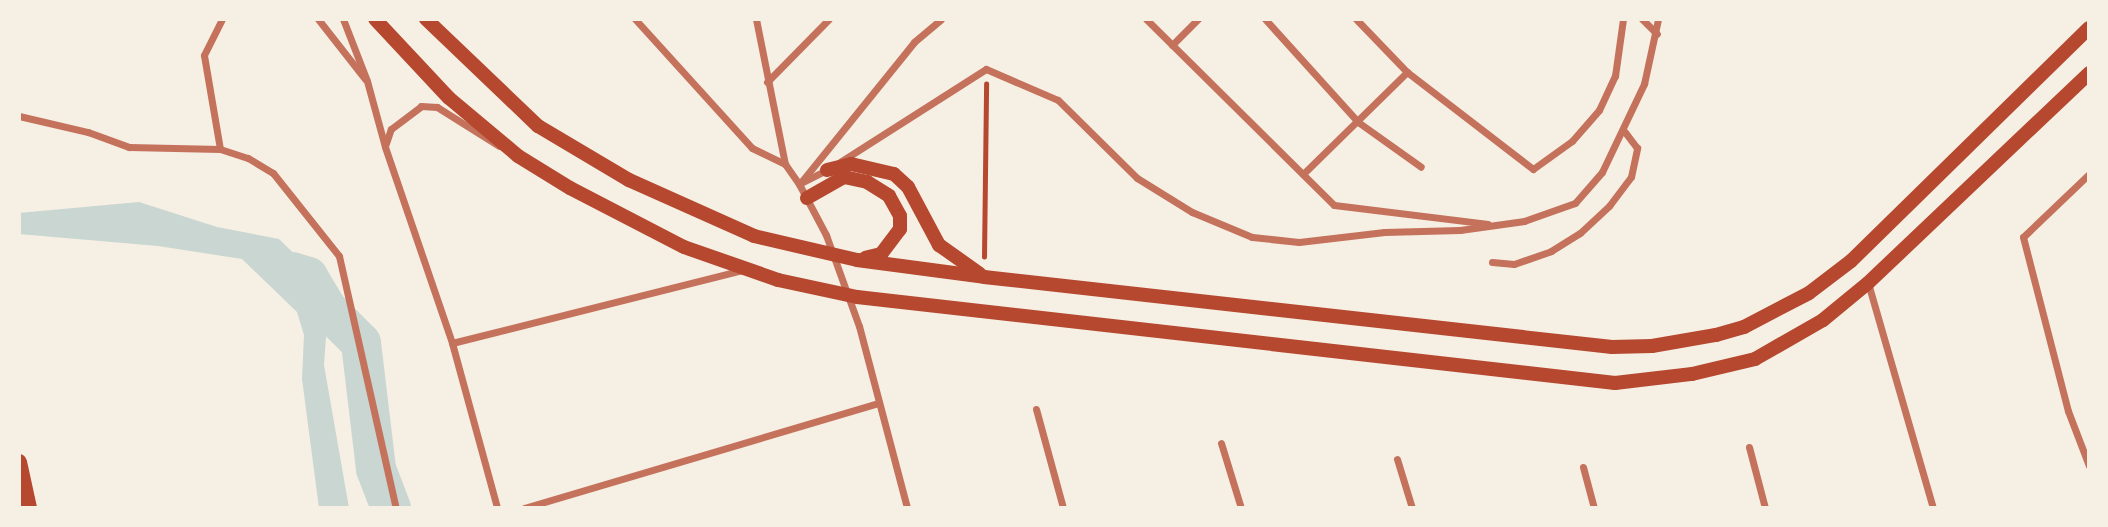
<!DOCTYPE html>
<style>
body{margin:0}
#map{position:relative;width:2108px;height:527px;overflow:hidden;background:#f6efe4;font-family:Quicksand,sans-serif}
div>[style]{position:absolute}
.water>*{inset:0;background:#c9d6d2}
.river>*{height:40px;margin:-20px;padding:0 20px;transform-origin:20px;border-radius:20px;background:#c9d6d2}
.path>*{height:4.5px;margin:-2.25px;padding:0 2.25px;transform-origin:2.25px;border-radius:2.25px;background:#b5482f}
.minor>*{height:7px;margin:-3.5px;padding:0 3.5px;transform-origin:3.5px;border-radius:3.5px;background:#c5725c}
.secondary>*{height:14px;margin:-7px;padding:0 7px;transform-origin:7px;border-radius:7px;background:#b5482f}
.primary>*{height:16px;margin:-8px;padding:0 8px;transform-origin:8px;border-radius:8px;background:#b5482f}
span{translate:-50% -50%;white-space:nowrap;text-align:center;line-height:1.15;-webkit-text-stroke:6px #f6efe4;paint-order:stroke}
.frame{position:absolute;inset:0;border:21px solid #f6efe4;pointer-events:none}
</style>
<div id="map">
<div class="water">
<i style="clip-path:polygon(139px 202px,217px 227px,279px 239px,318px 277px,328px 308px,324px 365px,349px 508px,319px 508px,302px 379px,304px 335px,297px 312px,242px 259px,158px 246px,19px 234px,19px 213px)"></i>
</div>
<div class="river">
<i style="left:292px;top:272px;width:17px;rotate:17deg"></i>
<i style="left:308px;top:277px;width:37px;rotate:59deg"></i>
<i style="left:327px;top:309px;width:48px;rotate:45deg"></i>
<i style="left:361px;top:343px;width:127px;rotate:83.2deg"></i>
<i style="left:376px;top:469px;width:42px;rotate:69deg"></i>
</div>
<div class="path">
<i style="left:984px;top:257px;width:173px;rotate:-89.3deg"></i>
</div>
<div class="minor">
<i style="left:318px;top:19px;width:76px;rotate:51.9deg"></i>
<i style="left:343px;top:19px;width:66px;rotate:68.8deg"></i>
<i style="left:367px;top:81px;width:68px;rotate:74.7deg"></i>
<i style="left:385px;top:147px;width:207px;rotate:71.1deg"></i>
<i style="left:452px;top:343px;width:171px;rotate:74.7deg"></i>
<i style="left:635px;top:19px;width:174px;rotate:47.8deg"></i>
<i style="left:752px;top:148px;width:37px;rotate:26deg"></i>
<i style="left:785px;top:164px;width:24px;rotate:55deg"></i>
<i style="left:799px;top:184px;width:58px;rotate:62.1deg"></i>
<i style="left:826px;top:235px;width:97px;rotate:70.1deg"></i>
<i style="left:859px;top:326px;width:188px;rotate:75.2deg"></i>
<i style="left:756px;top:19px;width:148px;rotate:78.7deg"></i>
<i style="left:1146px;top:19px;width:264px;rotate:44.7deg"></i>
<i style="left:1334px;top:205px;width:155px;rotate:7deg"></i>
<i style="left:1265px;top:19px;width:139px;rotate:47.9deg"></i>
<i style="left:1358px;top:122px;width:77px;rotate:35.5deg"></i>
<i style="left:1356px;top:19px;width:74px;rotate:46.1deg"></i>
<i style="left:1407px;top:72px;width:159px;rotate:37.6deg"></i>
<i style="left:1533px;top:169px;width:48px;rotate:-35.7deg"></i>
<i style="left:1572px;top:141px;width:41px;rotate:-48.9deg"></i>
<i style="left:1599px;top:110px;width:38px;rotate:-65deg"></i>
<i style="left:1615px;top:76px;width:58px;rotate:-82deg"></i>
<i style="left:1642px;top:19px;width:21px;rotate:45deg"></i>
<i style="left:1172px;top:45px;width:37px;rotate:-45deg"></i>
<i style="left:767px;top:82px;width:88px;rotate:-45.5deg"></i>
<i style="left:19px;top:116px;width:71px;rotate:13.1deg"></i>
<i style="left:88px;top:132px;width:44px;rotate:20.1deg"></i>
<i style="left:129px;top:147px;width:91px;rotate:1.3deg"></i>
<i style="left:220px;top:149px;width:29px;rotate:18deg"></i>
<i style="left:248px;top:158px;width:29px;rotate:31deg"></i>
<i style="left:273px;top:173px;width:106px;rotate:51.5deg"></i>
<i style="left:339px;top:256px;width:258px;rotate:77.3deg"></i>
<i style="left:385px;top:146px;width:18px;rotate:-71deg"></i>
<i style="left:391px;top:129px;width:38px;rotate:-37deg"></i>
<i style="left:421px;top:106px;width:16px;rotate:4deg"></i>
<i style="left:437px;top:107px;width:73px;rotate:32.2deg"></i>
<i style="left:220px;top:149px;width:95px;rotate:-99.7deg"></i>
<i style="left:204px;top:55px;width:40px;rotate:-63.4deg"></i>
<i style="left:840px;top:162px;width:173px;rotate:-32.5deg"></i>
<i style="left:986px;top:69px;width:78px;rotate:23.3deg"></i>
<i style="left:1058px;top:100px;width:111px;rotate:44.6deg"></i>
<i style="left:1137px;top:178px;width:65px;rotate:31.7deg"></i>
<i style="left:1192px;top:212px;width:65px;rotate:22.6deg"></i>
<i style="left:1252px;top:237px;width:47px;rotate:6.1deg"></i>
<i style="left:1299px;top:242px;width:86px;rotate:-6.7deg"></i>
<i style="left:1384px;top:232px;width:76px;rotate:-1.5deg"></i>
<i style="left:1460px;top:230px;width:65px;rotate:-8deg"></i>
<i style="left:1524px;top:221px;width:54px;rotate:-19.4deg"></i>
<i style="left:1575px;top:203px;width:41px;rotate:-48.9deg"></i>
<i style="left:1602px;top:172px;width:98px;rotate:-64.5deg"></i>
<i style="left:1644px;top:84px;width:66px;rotate:-77.8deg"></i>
<i style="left:1303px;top:174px;width:146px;rotate:-44.4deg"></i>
<i style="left:2089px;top:174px;width:91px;rotate:136.3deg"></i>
<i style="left:2023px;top:237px;width:180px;rotate:75.5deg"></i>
<i style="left:2068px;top:411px;width:59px;rotate:69.1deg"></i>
<i style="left:802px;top:181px;width:179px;rotate:-51.1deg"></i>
<i style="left:914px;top:42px;width:35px;rotate:-40deg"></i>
<i style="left:799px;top:184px;width:31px;rotate:-27deg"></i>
<i style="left:1492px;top:262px;width:22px;rotate:5deg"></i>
<i style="left:1514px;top:264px;width:39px;rotate:-19deg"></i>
<i style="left:1551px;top:251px;width:34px;rotate:-32deg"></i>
<i style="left:1580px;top:233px;width:40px;rotate:-43deg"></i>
<i style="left:1609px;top:206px;width:36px;rotate:-53deg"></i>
<i style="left:1631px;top:177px;width:30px;rotate:-78deg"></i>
<i style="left:1637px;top:148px;width:20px;rotate:-127deg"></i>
<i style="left:1868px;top:283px;width:234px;rotate:73.9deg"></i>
<i style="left:452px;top:343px;width:300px;rotate:-14.1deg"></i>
<i style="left:1036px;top:409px;width:103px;rotate:74.7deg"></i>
<i style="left:1221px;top:443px;width:68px;rotate:72.9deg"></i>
<i style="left:1749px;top:447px;width:63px;rotate:75.3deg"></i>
<i style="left:1397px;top:459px;width:51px;rotate:73deg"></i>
<i style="left:1583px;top:467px;width:42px;rotate:75deg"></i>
<i style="left:524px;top:508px;width:370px;rotate:-16.5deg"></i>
</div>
<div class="secondary">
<i style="left:375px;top:19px;width:108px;rotate:46.9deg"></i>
<i style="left:449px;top:98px;width:90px;rotate:40deg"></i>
<i style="left:518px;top:156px;width:61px;rotate:31.6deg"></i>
<i style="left:570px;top:188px;width:128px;rotate:27.4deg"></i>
<i style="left:684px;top:247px;width:100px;rotate:19.3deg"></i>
<i style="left:778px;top:280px;width:81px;rotate:12.1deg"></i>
<i style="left:857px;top:297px;width:763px;rotate:6.47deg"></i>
<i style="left:1615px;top:383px;width:78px;rotate:-6.7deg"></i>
<i style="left:1692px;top:374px;width:65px;rotate:-13.4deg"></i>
<i style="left:1755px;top:359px;width:78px;rotate:-29.8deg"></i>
<i style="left:1823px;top:320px;width:58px;rotate:-39.4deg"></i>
<i style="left:1868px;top:283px;width:305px;rotate:-43.5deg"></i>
<i style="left:426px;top:19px;width:155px;rotate:43.7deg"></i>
<i style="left:538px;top:126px;width:106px;rotate:30.7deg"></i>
<i style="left:629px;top:180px;width:137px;rotate:24.1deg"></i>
<i style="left:754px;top:236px;width:106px;rotate:13.1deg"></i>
<i style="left:857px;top:260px;width:128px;rotate:7.6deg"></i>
<i style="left:984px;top:277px;width:632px;rotate:6.36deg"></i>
<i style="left:1612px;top:347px;width:40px;rotate:-1.4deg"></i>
<i style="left:1652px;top:346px;width:65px;rotate:-9.8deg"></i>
<i style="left:1716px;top:335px;width:29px;rotate:-16deg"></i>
<i style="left:1744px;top:327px;width:73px;rotate:-27.6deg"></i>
<i style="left:1809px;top:293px;width:53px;rotate:-37.3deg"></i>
<i style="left:1851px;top:261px;width:333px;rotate:-44.4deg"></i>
<i style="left:827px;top:170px;width:25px;rotate:-14deg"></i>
<i style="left:851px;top:164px;width:44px;rotate:13.1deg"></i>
<i style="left:894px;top:174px;width:19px;rotate:43deg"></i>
<i style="left:908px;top:187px;width:66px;rotate:61.9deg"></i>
<i style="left:939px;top:245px;width:50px;rotate:35.3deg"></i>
<i style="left:807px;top:198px;width:43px;rotate:-29.6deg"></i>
<i style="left:844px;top:177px;width:24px;rotate:12deg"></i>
<i style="left:867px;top:182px;width:26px;rotate:32deg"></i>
<i style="left:889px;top:196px;width:23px;rotate:61deg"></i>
<i style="left:900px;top:216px;width:13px;rotate:90deg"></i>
<i style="left:900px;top:229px;width:31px;rotate:127deg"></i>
<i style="left:881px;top:254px;width:16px;rotate:166deg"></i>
</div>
<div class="primary">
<i style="left:19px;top:462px;width:47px;rotate:77.7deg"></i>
</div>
<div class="frame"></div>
</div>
